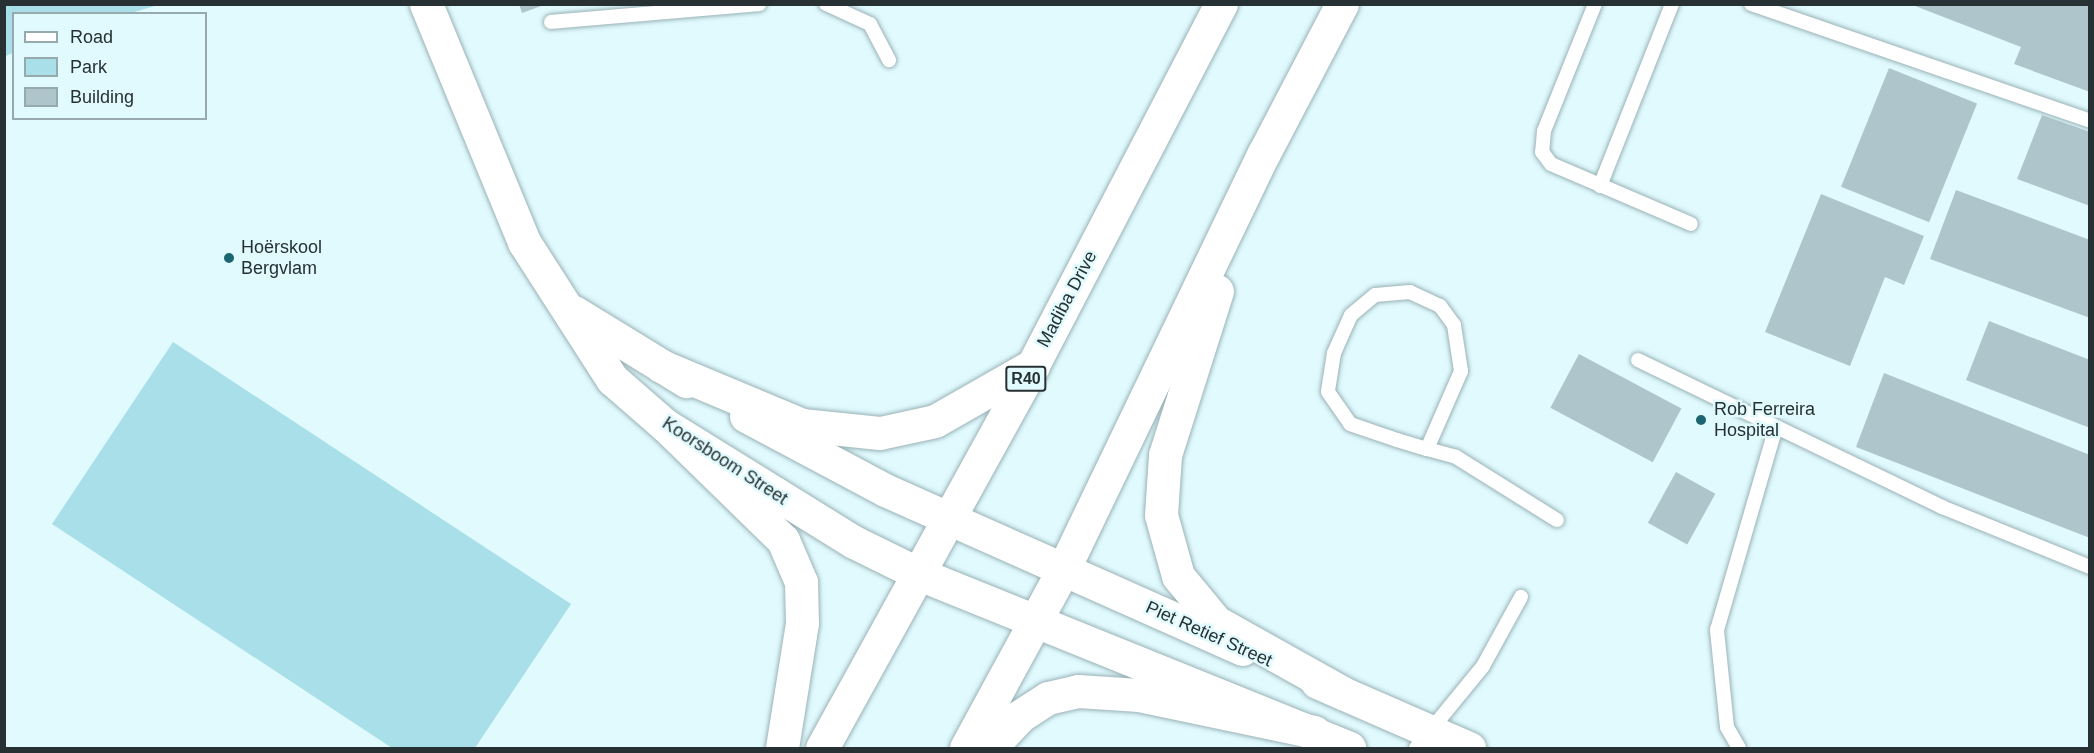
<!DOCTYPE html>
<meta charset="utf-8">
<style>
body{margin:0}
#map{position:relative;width:2094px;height:753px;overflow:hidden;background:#e0fafe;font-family:Helvetica,sans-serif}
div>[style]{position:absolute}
.green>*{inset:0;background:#a9dfe9}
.building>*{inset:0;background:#aec6cb;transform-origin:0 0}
.roads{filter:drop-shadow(0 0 2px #9ab2b6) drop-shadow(0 0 2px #9ab2b6)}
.service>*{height:14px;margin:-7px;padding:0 7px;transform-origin:7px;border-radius:7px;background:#fff}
.tertiary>*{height:33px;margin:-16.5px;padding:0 16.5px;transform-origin:16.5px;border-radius:16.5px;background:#fff}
.primary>*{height:33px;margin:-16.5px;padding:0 16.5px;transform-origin:16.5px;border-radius:16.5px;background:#fff}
.dots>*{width:16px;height:16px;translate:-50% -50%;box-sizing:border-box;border:3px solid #e0fafe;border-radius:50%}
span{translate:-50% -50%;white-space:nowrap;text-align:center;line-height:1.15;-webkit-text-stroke:5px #e0fafe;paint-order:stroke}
.shield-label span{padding:2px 4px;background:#e0fafe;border:2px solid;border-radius:4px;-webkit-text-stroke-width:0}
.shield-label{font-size:16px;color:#273133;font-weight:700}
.poi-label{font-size:18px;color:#273133}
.left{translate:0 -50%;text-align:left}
.street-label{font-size:18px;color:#273133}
.frame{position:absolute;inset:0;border:6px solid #273133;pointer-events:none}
.legend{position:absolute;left:12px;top:12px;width:195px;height:108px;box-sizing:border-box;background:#e0fafe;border:2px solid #96aaad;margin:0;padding:8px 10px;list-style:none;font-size:18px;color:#273133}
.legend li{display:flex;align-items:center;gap:12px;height:30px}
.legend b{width:30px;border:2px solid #96aaad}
</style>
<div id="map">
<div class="green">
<i style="clip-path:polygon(4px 5px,5px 4px,158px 5px,131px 13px,14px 14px,13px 53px,5px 56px)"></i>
<i style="clip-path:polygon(173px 342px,571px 604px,475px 748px,392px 748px,52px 524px)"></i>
</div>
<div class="building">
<i style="clip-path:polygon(519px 4px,544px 4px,544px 5px,522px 13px)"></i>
<i style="clip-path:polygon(1910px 4px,2090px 4px,2090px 92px,2014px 64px,2021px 47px)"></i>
<i style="left:1889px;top:68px;width:95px;height:128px;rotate:22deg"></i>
<i style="clip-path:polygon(2042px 115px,2090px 132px,2090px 206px,2017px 179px)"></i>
<i style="clip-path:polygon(1956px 190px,2090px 240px,2090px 318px,1930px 259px)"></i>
<i style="clip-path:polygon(1821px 194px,1924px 236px,1904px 285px,1885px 277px,1850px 366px,1765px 332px)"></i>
<i style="clip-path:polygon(1989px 321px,2090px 360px,2090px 428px,1966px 380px)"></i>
<i style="left:1579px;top:354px;width:116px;height:61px;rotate:28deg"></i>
<i style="clip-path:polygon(1884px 373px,2090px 455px,2090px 538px,1856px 447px)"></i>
<i style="left:1676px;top:472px;width:45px;height:58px;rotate:29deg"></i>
</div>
<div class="roads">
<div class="service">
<i style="left:826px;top:4px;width:48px;rotate:24.4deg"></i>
<i style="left:870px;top:24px;width:41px;rotate:62.2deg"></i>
<i style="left:1595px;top:4px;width:137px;rotate:111.9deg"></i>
<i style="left:1544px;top:131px;width:21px;rotate:95deg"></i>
<i style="left:1542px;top:152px;width:15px;rotate:53deg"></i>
<i style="left:1551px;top:164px;width:152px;rotate:23.2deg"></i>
<i style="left:1751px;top:4px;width:359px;rotate:19deg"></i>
<i style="left:551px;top:22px;width:209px;rotate:-4.9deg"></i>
<i style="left:1600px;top:186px;width:196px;rotate:-68.4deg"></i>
<i style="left:1638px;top:360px;width:338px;rotate:25.8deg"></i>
<i style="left:1942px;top:507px;width:160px;rotate:22.1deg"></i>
<i style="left:1427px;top:449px;width:85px;rotate:-66.4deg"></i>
<i style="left:1461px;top:371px;width:47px;rotate:-98.7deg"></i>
<i style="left:1454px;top:325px;width:24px;rotate:-126deg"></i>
<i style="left:1440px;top:306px;width:33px;rotate:-155deg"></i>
<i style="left:1410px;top:292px;width:35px;rotate:175deg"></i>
<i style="left:1375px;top:295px;width:31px;rotate:140deg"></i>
<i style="left:1351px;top:315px;width:42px;rotate:114.1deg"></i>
<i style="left:1334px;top:353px;width:39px;rotate:99deg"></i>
<i style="left:1328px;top:392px;width:39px;rotate:55deg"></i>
<i style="left:1350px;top:424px;width:50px;rotate:18.8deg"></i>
<i style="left:1397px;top:440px;width:31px;rotate:17deg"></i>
<i style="left:1427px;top:449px;width:30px;rotate:15deg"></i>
<i style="left:1456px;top:457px;width:119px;rotate:32deg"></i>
<i style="left:1416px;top:748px;width:106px;rotate:-50.7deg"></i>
<i style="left:1483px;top:666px;width:79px;rotate:-61.2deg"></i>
<i style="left:1739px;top:748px;width:24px;rotate:-120deg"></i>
<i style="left:1727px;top:727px;width:98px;rotate:-95.9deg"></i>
<i style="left:1717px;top:630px;width:211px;rotate:-73.8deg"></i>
</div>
<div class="tertiary">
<i style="left:426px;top:4px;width:257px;rotate:67.6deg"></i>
<i style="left:524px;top:242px;width:163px;rotate:57.3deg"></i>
<i style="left:612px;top:379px;width:70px;rotate:41deg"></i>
<i style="left:665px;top:425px;width:222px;rotate:31.8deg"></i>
<i style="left:854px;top:542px;width:72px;rotate:26.2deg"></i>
<i style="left:919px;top:574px;width:464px;rotate:22deg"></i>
<i style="left:574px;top:312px;width:132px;rotate:31.6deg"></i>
<i style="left:746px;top:416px;width:157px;rotate:28deg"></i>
<i style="left:885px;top:490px;width:391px;rotate:24deg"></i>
<i style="left:1317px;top:682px;width:166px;rotate:23.5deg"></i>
</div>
<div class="primary">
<i style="left:1217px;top:291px;width:172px;rotate:107.6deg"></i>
<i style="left:1165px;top:455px;width:60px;rotate:93.8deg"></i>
<i style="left:1161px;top:515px;width:63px;rotate:74.4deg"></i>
<i style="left:1178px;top:576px;width:60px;rotate:50.4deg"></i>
<i style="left:1216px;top:622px;width:145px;rotate:29.2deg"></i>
<i style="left:661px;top:366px;width:153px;rotate:22.7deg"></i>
<i style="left:802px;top:425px;width:78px;rotate:5.9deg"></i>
<i style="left:880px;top:433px;width:56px;rotate:-12.3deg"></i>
<i style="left:935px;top:421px;width:113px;rotate:-29.7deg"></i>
<i style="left:665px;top:425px;width:165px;rotate:44.3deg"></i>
<i style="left:783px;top:540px;width:46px;rotate:66.8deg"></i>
<i style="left:801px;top:582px;width:41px;rotate:88.6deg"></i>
<i style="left:802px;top:623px;width:127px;rotate:99.1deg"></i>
<i style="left:822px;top:748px;width:437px;rotate:-61.1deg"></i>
<i style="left:1033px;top:365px;width:407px;rotate:-62.5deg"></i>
<i style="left:966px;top:748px;width:203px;rotate:-61.4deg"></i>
<i style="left:1063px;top:570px;width:463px;rotate:-64.3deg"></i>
<i style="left:1264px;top:153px;width:168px;rotate:-62.4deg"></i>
<i style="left:990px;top:748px;width:44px;rotate:-46.8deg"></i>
<i style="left:1020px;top:716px;width:33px;rotate:-33deg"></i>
<i style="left:1048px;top:698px;width:31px;rotate:-13deg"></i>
<i style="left:1078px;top:691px;width:61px;rotate:3.8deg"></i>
<i style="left:1139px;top:695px;width:179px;rotate:11.9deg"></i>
</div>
</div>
<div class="dots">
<i style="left:229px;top:258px;background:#1b6671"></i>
<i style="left:1701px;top:420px;background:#1b6671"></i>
</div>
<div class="shield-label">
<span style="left:1026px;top:379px">R40</span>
</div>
<div class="poi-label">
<span class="left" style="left:241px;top:258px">Hoërskool<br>Bergvlam</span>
<span class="left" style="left:1714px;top:420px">Rob Ferreira<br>Hospital</span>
</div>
<div class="street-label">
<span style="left:1067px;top:299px;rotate:-62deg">Madiba Drive</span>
<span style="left:725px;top:461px;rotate:33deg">Koorsboom Street</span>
<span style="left:1209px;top:634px;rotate:24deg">Piet Retief Street</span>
</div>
<div class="frame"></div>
<ul class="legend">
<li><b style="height:8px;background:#fff"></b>Road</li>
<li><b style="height:16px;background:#a9dfe9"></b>Park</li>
<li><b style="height:16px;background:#aec6cb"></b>Building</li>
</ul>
</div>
